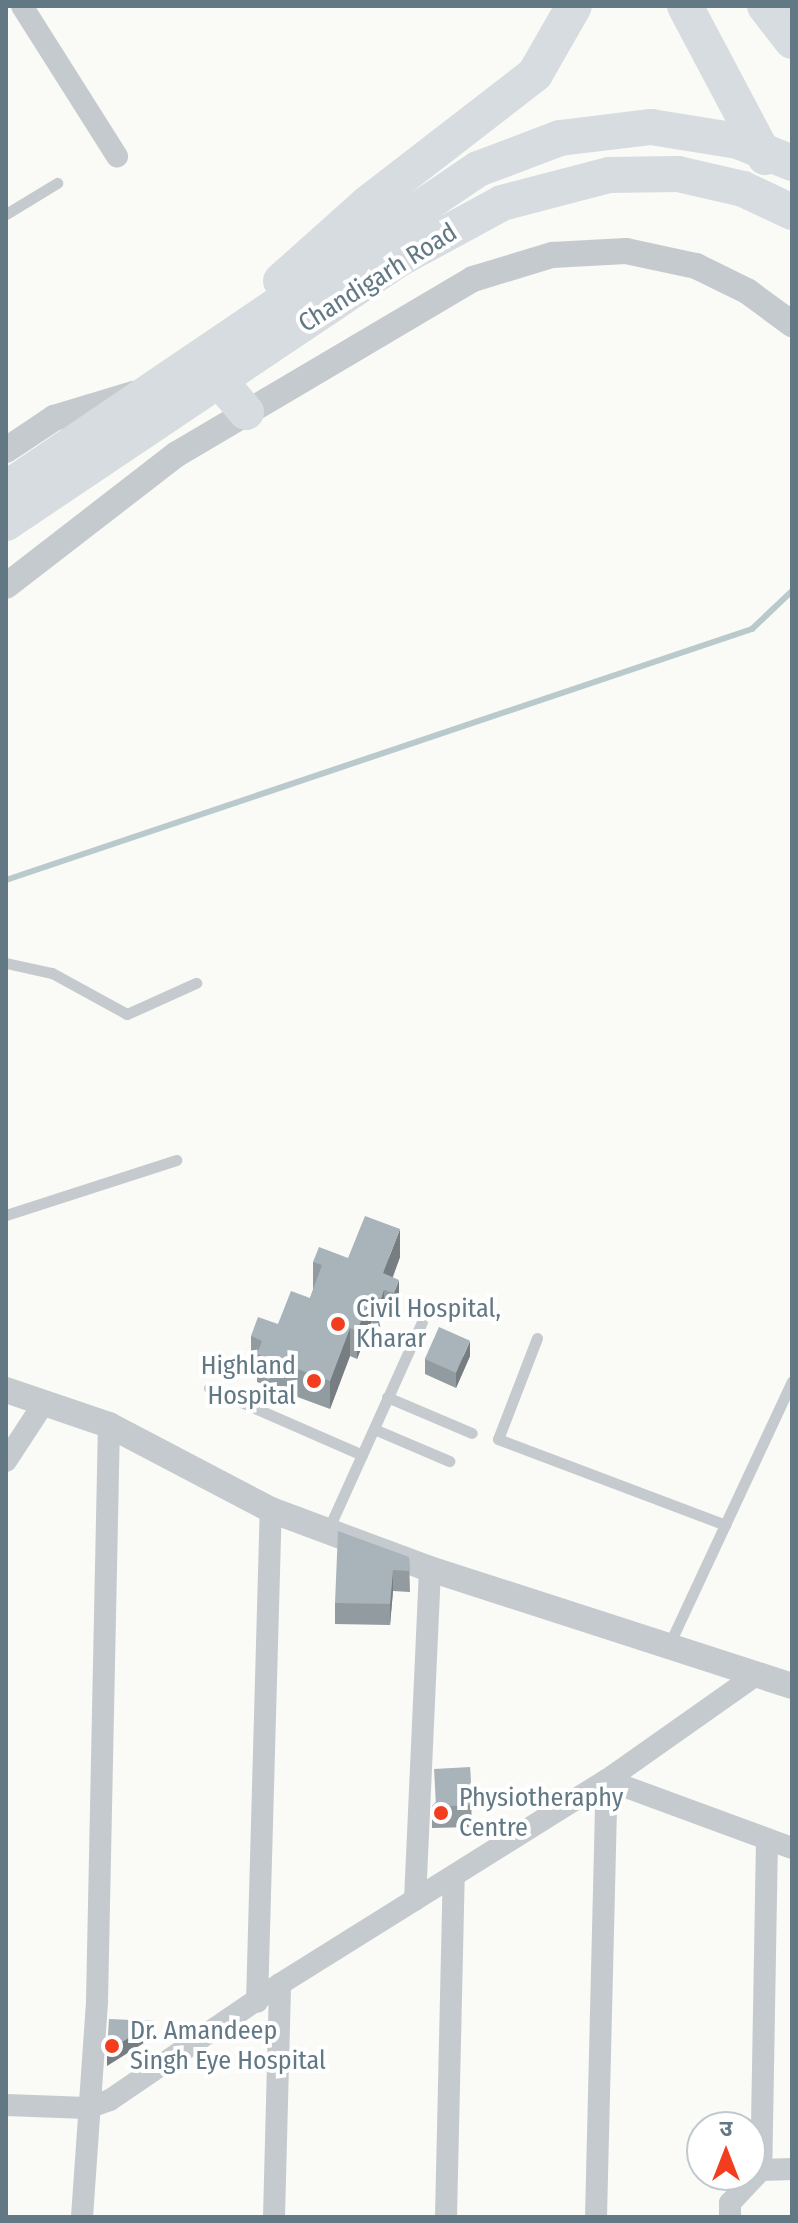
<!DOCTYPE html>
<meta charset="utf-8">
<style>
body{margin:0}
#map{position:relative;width:798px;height:2223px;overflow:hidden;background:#fafaf7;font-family:"Fira Sans Condensed","Noto Sans Devanagari",sans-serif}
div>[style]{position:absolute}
.stream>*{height:6px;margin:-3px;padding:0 3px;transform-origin:3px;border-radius:3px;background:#b9c9cc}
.service>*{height:11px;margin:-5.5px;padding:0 5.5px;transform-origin:5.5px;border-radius:5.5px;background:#c4cacd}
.minor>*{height:22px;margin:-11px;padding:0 11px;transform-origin:11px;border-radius:11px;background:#c4cacd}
.tertiary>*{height:26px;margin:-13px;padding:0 13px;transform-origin:13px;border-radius:13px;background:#c4cacd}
.trunk>*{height:36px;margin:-18px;padding:0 18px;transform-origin:18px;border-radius:18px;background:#d6dcdf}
.wall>*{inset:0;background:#919ba0}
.shaded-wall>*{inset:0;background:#767e82}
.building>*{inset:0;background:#a9b4ba;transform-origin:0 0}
.dots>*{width:22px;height:22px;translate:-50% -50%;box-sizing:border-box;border:4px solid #fff;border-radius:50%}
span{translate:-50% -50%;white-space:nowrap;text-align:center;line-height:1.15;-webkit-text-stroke:8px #fff;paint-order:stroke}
.street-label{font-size:26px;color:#627985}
.poi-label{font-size:26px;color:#627985}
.left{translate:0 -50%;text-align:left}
.right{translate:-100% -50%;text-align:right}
.frame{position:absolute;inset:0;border:8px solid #627985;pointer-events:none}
.north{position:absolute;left:686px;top:2111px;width:80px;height:80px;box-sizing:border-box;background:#fff;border:2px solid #c0c9ce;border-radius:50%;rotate:0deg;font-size:22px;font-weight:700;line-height:32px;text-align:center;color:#627985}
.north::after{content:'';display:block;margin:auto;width:28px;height:36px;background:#f23d1f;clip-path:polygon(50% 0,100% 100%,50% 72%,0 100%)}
</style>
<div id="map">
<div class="stream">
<i style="left:6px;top:880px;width:787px;rotate:-18.6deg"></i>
<i style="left:752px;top:629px;width:55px;rotate:-43.5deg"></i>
</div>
<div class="service">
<i style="left:6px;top:214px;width:60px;rotate:-31.3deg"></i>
<i style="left:6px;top:963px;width:47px;rotate:12.3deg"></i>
<i style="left:52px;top:973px;width:85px;rotate:28.7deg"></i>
<i style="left:127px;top:1014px;width:76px;rotate:-24.2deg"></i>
<i style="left:6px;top:1215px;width:179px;rotate:-17.9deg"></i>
<i style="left:537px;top:1338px;width:108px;rotate:111.1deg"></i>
<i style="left:498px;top:1439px;width:243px;rotate:20.7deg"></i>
<i style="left:209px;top:1388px;width:167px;rotate:23.6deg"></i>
<i style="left:387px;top:1397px;width:92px;rotate:23deg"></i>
<i style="left:374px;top:1429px;width:82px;rotate:23.1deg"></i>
<i style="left:328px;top:1530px;width:228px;rotate:-65.7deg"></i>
<i style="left:668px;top:1647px;width:293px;rotate:-65deg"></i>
</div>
<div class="minor">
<i style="left:22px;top:6px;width:178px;rotate:57.7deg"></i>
<i style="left:6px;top:1461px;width:69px;rotate:-56.8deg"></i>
<i style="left:767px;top:1839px;width:331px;rotate:91deg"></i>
<i style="left:761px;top:2170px;width:31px;rotate:-2deg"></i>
<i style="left:415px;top:1900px;width:331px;rotate:-87.4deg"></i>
<i style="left:257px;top:2002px;width:492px;rotate:-88.4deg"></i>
<i style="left:6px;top:2105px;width:81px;rotate:2.1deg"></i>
<i style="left:87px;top:2108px;width:24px;rotate:-19deg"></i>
<i style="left:110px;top:2100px;width:206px;rotate:-34.3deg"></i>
<i style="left:280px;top:1984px;width:385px;rotate:-32deg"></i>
<i style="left:607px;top:1780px;width:184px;rotate:-35.2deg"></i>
<i style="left:82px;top:2217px;width:217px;rotate:-86deg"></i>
<i style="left:97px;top:2001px;width:576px;rotate:-88.81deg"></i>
<i style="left:274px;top:2217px;width:233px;rotate:-88.5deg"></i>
<i style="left:446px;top:2217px;width:341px;rotate:-88.7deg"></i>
<i style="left:596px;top:2217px;width:437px;rotate:-88.6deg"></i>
<i style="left:607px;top:1780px;width:197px;rotate:20.2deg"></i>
<i style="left:730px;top:2217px;width:14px;rotate:-90deg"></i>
<i style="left:730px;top:2203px;width:45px;rotate:-46.8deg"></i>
</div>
<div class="tertiary">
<i style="left:6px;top:450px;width:58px;rotate:-33.7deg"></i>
<i style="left:54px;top:418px;width:83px;rotate:-16.9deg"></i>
<i style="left:6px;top:586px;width:216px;rotate:-37.7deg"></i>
<i style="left:177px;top:454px;width:344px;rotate:-30.6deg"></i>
<i style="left:473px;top:279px;width:83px;rotate:-16.9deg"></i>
<i style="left:552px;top:255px;width:74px;rotate:-3.1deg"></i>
<i style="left:626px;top:251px;width:72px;rotate:12.1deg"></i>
<i style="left:696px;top:266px;width:57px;rotate:26.1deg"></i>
<i style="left:747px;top:291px;width:56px;rotate:36.3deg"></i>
<i style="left:6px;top:1390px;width:109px;rotate:18.8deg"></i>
<i style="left:109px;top:1425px;width:183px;rotate:27.7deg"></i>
<i style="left:271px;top:1510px;width:170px;rotate:20.4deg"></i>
<i style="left:430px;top:1569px;width:380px;rotate:17.9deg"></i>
</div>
<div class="trunk">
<i style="left:685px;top:6px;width:171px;rotate:62.1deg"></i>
<i style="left:765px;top:6px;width:44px;rotate:52.4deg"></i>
<i style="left:281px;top:281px;width:115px;rotate:-41.8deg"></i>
<i style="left:367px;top:204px;width:212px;rotate:-37.7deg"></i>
<i style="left:535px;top:74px;width:78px;rotate:-60.2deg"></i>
<i style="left:219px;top:380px;width:42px;rotate:49.8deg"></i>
<i style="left:6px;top:489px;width:570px;rotate:-34.14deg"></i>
<i style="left:478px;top:169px;width:88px;rotate:-20.7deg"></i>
<i style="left:560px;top:138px;width:92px;rotate:-6.9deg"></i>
<i style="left:651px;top:127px;width:88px;rotate:9.1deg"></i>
<i style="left:738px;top:141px;width:58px;rotate:22.2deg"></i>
<i style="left:6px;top:523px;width:473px;rotate:-33.9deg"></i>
<i style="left:399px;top:259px;width:117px;rotate:-28.5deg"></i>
<i style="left:502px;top:203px;width:111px;rotate:-14.7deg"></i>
<i style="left:609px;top:175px;width:69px;rotate:-0.8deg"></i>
<i style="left:678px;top:174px;width:67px;rotate:13deg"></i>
<i style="left:743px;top:189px;width:54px;rotate:25.1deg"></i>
</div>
<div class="wall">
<i style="clip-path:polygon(400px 1257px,393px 1277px,399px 1308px,394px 1321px,384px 1318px,381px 1327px,371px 1323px,357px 1359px,350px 1356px,330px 1409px,257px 1382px,257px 1367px,251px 1364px,251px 1336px,278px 1324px,310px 1298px,313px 1290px,313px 1262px,348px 1258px)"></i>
<i style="clip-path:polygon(470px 1356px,456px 1388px,425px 1374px,425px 1359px)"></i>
<i style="clip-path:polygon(409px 1557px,410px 1592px,393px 1591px,390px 1625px,335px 1624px,335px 1603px)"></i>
<i style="clip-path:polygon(470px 1767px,472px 1827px,432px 1828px,432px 1806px)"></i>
</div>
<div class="shaded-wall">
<i style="clip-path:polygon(400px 1229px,400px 1257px,387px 1291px,384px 1290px,384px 1318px,381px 1327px,381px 1299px,383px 1273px)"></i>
<i style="clip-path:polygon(399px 1280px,399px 1308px,394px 1321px,394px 1293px)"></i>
<i style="clip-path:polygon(371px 1295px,371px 1323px,357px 1359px,357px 1331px)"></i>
<i style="clip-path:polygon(350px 1328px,350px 1356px,330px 1409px,330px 1381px)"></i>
<i style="clip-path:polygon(470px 1341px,470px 1356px,456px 1388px,456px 1373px)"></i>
<i style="clip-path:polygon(393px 1570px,393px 1591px,390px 1625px,390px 1604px)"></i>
<i style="clip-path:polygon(155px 2021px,155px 2036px,107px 2066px,107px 2051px)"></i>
</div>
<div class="building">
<i style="clip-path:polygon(365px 1216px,400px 1229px,383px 1273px,399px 1280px,394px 1293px,384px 1290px,381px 1299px,371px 1295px,357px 1331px,350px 1328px,330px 1381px,257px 1354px,262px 1341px,251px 1336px,258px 1317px,278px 1324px,291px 1291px,310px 1298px,322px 1265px,313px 1262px,319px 1247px,348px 1258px)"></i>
<i style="left:439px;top:1327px;width:34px;height:35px;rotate:24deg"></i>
<i style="clip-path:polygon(338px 1531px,409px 1557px,410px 1571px,393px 1570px,390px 1604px,335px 1603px)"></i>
<i style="left:470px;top:1767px;width:38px;height:36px;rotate:87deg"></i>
<i style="clip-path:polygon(109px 2019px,155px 2021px,107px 2051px)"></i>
</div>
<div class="dots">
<i style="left:338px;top:1324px;background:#f23d1f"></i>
<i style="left:314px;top:1381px;background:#f23d1f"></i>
<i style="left:441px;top:1813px;background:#f23d1f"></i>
<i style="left:112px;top:2046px;background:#f23d1f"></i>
</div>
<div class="street-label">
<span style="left:378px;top:278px;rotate:-32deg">Chandigarh Road</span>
</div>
<div class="poi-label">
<span class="left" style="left:356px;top:1324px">Civil Hospital,<br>Kharar</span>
<span class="right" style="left:296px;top:1381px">Highland<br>Hospital</span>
<span class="left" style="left:459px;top:1813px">Physiotheraphy<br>Centre</span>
<span class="left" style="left:130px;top:2046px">Dr. Amandeep<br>Singh Eye Hospital</span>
</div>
<div class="frame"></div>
<div class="north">उ</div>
</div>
